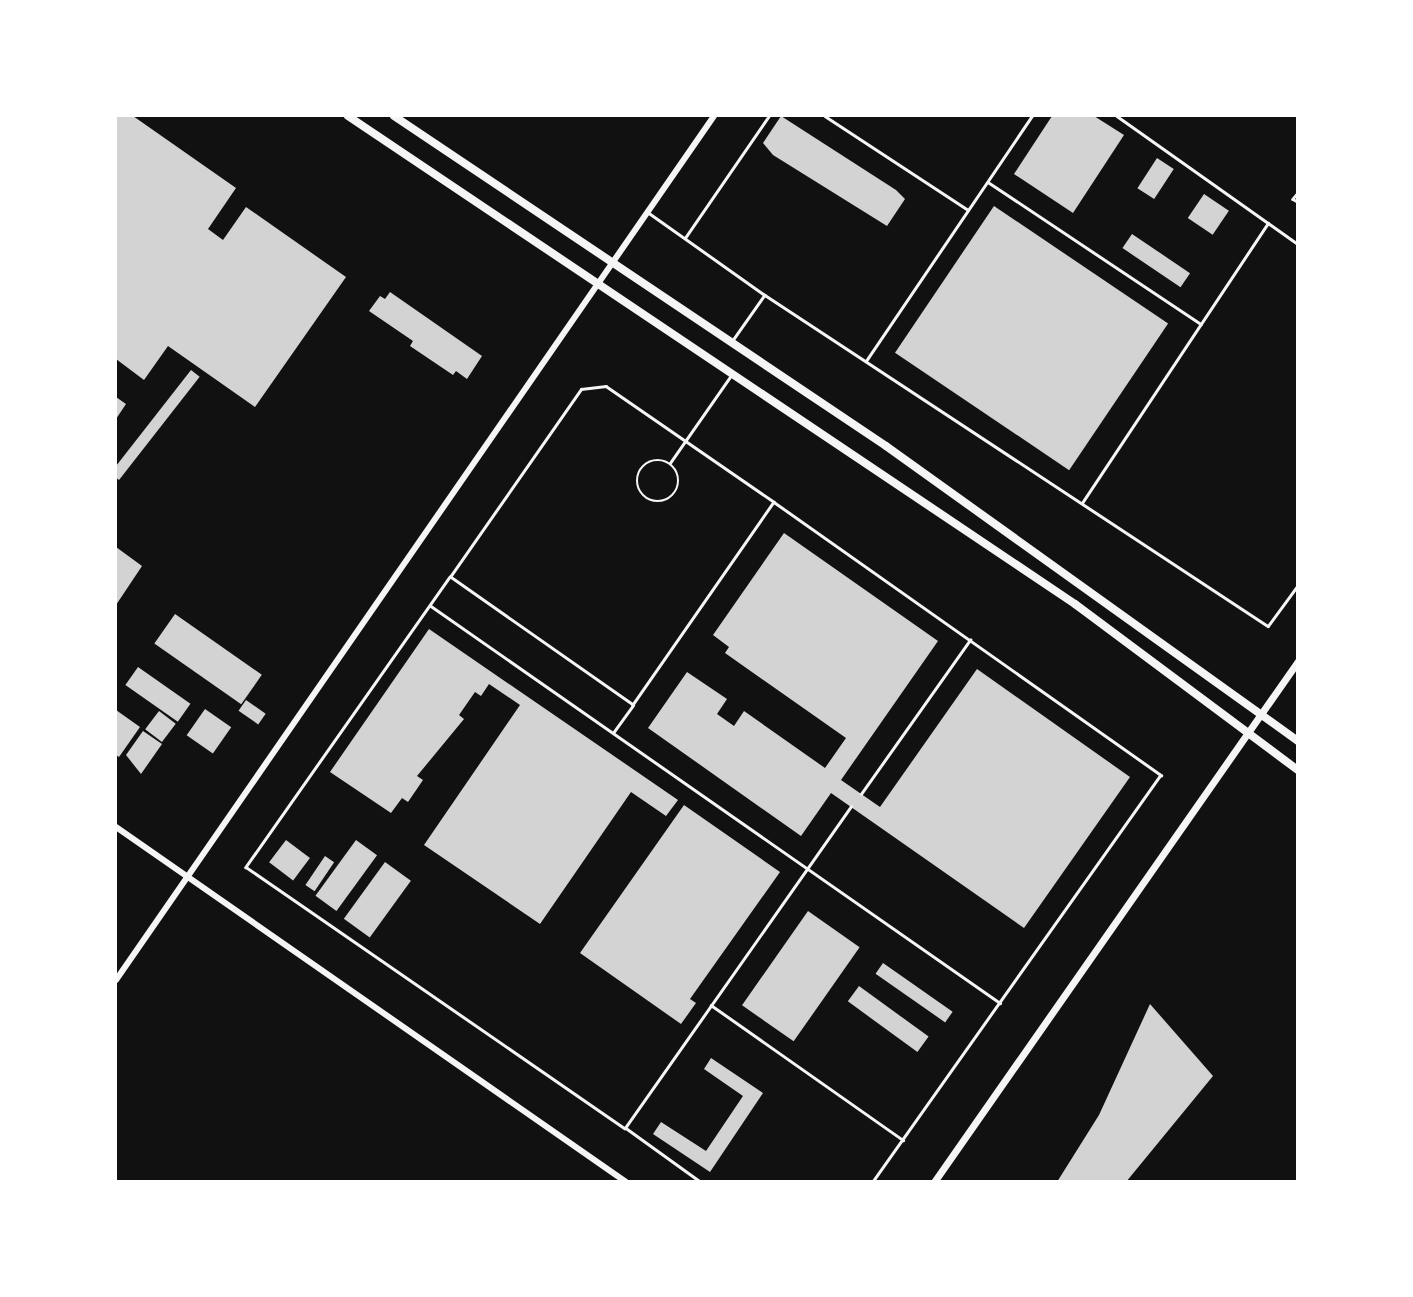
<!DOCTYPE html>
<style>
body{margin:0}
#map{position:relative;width:1413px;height:1297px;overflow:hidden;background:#111;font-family:Jost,sans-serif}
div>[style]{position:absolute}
.building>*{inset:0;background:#d3d3d3;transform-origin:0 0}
.service>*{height:2.5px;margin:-1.25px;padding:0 1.25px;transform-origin:1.25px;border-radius:1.25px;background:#f5f5f5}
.service>.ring{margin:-1.25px;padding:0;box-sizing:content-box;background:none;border:2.5px solid #f5f5f5;border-radius:50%}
.minor>*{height:6px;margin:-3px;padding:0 3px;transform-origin:3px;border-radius:3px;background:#f5f5f5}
.tertiary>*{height:7px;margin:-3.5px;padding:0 3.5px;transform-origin:3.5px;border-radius:3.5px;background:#f5f5f5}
.secondary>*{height:8px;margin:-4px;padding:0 4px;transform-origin:4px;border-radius:4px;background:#f5f5f5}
span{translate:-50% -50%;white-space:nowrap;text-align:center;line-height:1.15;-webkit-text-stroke:6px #fff;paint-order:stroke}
.frame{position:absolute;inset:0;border:117px solid #fff;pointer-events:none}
</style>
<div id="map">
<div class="building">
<i style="clip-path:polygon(116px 116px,133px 116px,236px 188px,208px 229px,223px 240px,246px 207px,346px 277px,255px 407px,168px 346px,144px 380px,116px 359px)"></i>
<i style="clip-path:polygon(781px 116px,896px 190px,905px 199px,887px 226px,773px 155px,763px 143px)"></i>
<i style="clip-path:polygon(1052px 116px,1094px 116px,1124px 135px,1073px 213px,1014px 174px)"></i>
<i style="left:1157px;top:158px;width:20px;height:36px;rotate:33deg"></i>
<i style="left:1204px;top:194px;width:30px;height:29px;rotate:34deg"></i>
<i style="left:994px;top:206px;width:210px;height:177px;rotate:34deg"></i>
<i style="left:1132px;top:234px;width:70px;height:17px;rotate:34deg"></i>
<i style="clip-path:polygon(390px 292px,482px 356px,467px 379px,456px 371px,453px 375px,410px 346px,413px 341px,369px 311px,380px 296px,385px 299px)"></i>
<i style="left:191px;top:370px;width:11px;height:131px;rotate:38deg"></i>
<i style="clip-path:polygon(116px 397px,126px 404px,116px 419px)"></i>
<i style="clip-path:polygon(784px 533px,938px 641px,841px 780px,880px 807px,977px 669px,1130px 777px,1024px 928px,831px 793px,801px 836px,648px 728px,687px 672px,727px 699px,717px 714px,734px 726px,744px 711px,825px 768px,846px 738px,725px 653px,729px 647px,713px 635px)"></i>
<i style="clip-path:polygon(116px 547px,142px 566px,116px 605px)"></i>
<i style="left:175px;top:614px;width:106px;height:36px;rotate:35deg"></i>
<i style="clip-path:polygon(429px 629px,678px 800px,666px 816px,631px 792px,540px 924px,424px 845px,520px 705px,489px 684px,481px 696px,475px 692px,459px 715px,464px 719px,417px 776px,423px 780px,408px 802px,402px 798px,391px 813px,330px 772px)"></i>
<i style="left:138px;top:667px;width:64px;height:22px;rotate:35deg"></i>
<i style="left:246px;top:700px;width:24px;height:13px;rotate:35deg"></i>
<i style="left:205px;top:709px;width:32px;height:32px;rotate:35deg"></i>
<i style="clip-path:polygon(116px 710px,140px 727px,119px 757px,116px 755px)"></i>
<i style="left:159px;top:711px;width:21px;height:23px;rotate:37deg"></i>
<i style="clip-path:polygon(143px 731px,162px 744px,141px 774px,126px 755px)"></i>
<i style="clip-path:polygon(684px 805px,780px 872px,690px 999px,696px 1003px,681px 1024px,580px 953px)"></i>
<i style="left:286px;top:840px;width:30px;height:28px;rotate:37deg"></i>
<i style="left:356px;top:840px;width:26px;height:69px;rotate:36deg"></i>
<i style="left:325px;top:856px;width:11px;height:35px;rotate:34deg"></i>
<i style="left:385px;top:862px;width:32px;height:70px;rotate:36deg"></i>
<i style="left:808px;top:911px;width:63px;height:115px;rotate:35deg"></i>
<i style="left:883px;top:963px;width:85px;height:13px;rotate:35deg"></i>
<i style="left:859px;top:986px;width:86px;height:19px;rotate:36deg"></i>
<i style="clip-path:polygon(1150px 1004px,1213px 1076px,1126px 1182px,1057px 1182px,1099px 1115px)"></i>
<i style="clip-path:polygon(711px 1058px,763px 1093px,710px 1172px,653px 1134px,661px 1122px,706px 1151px,743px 1096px,704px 1069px)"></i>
</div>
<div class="service">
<i style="left:825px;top:116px;width:171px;rotate:33.3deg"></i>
<i style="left:1117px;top:116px;width:222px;rotate:35.3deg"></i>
<i style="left:988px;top:182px;width:256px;rotate:33.7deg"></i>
<i style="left:1298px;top:193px;width:8px;rotate:130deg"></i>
<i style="left:1293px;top:199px;width:6px;rotate:31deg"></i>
<i style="left:649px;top:213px;width:142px;rotate:35.3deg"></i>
<i style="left:765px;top:295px;width:57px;rotate:125.1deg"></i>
<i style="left:685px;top:238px;width:148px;rotate:-55.5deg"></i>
<i style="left:765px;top:295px;width:602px;rotate:33.35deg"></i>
<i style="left:1268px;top:626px;width:51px;rotate:-53.8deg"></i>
<i style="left:866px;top:361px;width:296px;rotate:-55.9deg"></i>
<i style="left:606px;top:386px;width:204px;rotate:34.6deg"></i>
<i style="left:774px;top:502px;width:247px;rotate:124.8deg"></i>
<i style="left:633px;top:705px;width:223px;rotate:-145deg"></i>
<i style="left:450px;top:577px;width:229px;rotate:-55.1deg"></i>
<i style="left:581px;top:389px;width:25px;rotate:-7deg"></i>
<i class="ring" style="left:637px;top:460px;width:39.5px;height:39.5px"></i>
<i style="left:670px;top:463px;width:108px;rotate:-55.1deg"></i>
<i style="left:774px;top:502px;width:474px;rotate:35.2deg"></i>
<i style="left:1161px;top:775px;width:499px;rotate:125.3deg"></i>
<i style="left:1082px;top:503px;width:336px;rotate:-56.4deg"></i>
<i style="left:450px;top:577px;width:355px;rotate:125.1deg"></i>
<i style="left:246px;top:867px;width:460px;rotate:34.6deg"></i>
<i style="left:431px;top:606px;width:694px;rotate:34.9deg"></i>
<i style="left:613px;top:733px;width:34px;rotate:-54deg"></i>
<i style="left:861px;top:794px;width:189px;rotate:-54.7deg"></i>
<i style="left:711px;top:1005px;width:235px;rotate:35.1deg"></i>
<i style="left:700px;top:1182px;width:92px;rotate:-144.2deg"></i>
<i style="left:625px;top:1128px;width:393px;rotate:-54.9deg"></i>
</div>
<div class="minor">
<i style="left:116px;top:827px;width:621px;rotate:34.84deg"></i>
<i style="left:116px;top:980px;width:1051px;rotate:-55.31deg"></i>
</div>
<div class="tertiary">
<i style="left:934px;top:1182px;width:636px;rotate:-55.06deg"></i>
</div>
<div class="secondary">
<i style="left:348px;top:116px;width:876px;rotate:33.87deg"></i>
<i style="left:1075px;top:604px;width:278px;rotate:36.7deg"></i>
<i style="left:394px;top:116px;width:592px;rotate:33.85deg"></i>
<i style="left:886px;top:446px;width:507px;rotate:35.6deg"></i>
</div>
<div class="frame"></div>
</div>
